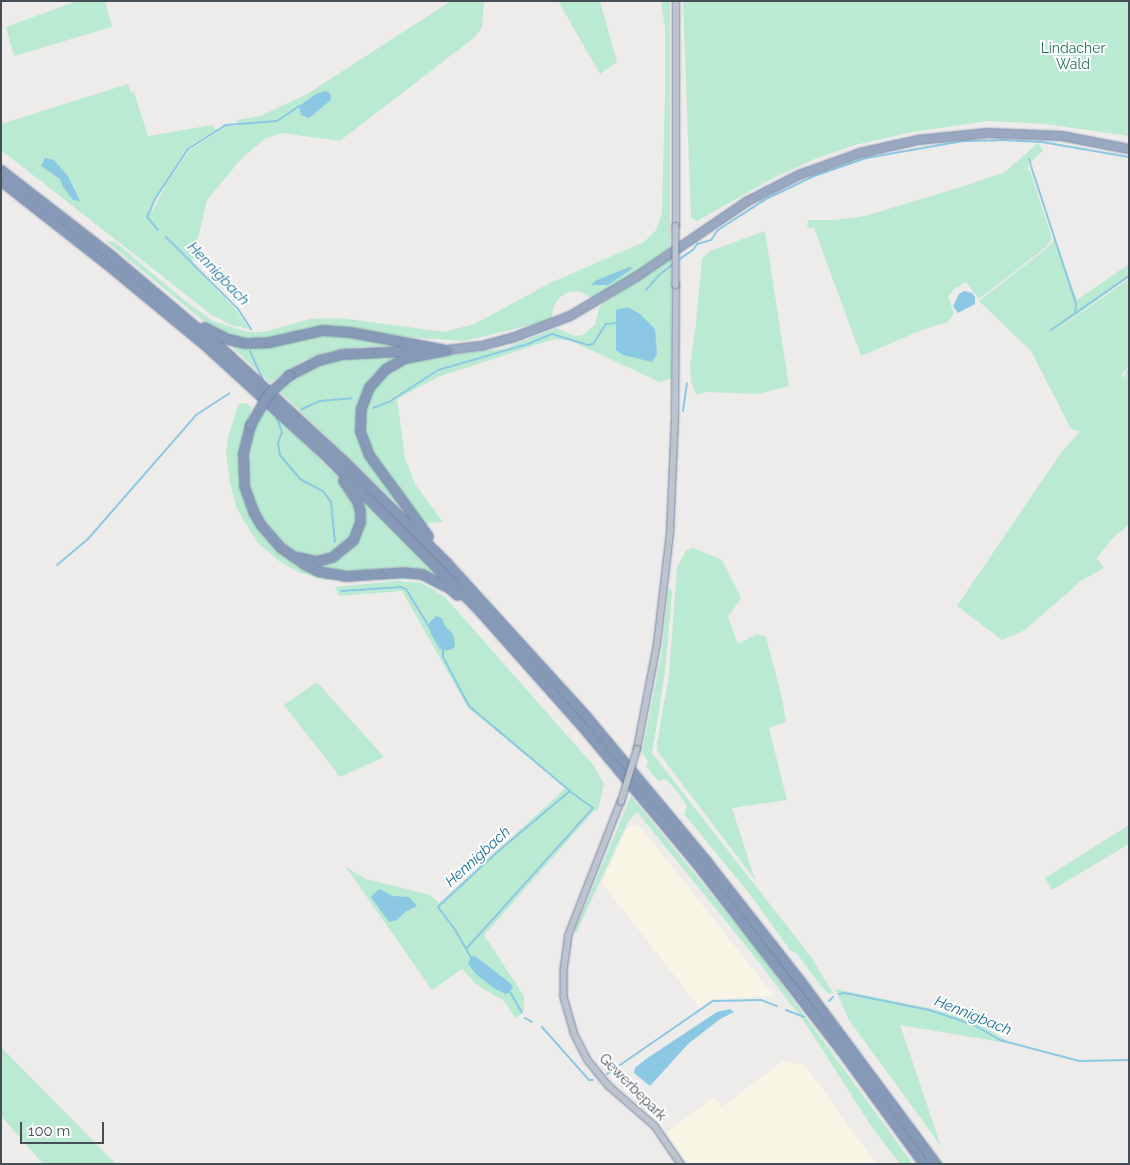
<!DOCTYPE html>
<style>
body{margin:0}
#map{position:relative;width:1130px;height:1165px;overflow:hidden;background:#eeebeb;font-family:Raleway,sans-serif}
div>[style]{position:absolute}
.commercial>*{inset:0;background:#f9f5e4}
.green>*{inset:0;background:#bbead2}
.water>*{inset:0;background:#8bc8e4}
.stream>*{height:2px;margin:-1px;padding:0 1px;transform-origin:1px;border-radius:1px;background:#8bc8e4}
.roads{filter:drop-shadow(0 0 1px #7184a3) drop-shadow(0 0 1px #7184a3)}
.tertiary>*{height:5.5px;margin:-2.75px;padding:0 2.75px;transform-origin:2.75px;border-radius:2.75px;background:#bdc4cd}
.trunk>*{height:8px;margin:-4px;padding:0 4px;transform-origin:4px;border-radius:4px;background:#99a8c0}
.motorway>*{height:9px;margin:-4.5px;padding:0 4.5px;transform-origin:4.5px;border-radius:4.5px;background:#8699b7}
.bridges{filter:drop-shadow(0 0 1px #7184a3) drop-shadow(0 0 1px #7184a3)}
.tertiary-bridge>*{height:5.5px;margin:-2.75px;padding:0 2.75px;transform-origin:2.75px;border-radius:2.75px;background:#bdc4cd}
.motorway-bridge>*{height:9px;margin:-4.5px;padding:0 4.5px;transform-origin:4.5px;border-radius:4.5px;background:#8699b7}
span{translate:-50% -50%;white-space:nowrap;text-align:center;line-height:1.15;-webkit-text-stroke:4px #fff;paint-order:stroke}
.park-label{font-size:14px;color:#1d7250}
.street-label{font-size:14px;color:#454d57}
.water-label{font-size:15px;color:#167099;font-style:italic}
.frame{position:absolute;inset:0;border:2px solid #454d57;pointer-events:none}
.scale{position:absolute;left:20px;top:1122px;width:84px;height:22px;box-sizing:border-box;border:2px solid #454d57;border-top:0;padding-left:6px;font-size:15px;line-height:18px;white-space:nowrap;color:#454d57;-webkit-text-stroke:4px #fff;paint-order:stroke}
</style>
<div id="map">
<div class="commercial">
<i style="clip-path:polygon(631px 825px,639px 826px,650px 839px,774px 996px,712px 999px,700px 1008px,602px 883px,626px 830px)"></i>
<i style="clip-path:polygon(783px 1061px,805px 1065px,876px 1164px,687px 1164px,666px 1133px,714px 1097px,722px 1107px)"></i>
</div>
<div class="green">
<i style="clip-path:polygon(77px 1px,105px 1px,112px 27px,14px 56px,6px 27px)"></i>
<i style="clip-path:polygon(451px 1px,484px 1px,482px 27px,475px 37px,345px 137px,339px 141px,282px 133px,266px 138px,242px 158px,207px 200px,192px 264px,235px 309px,249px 329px,231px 325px,212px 315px,1px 150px,1px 124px,128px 84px,131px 93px,134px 92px,148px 136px,212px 125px,216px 130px,187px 148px,147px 211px,152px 211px,168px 182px,190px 150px,227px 126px,237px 126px,237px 120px,260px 116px,307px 94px)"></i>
<i style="clip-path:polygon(558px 1px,600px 1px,617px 62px,600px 74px)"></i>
<i style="clip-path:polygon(661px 1px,670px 1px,670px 249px,599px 297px,592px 298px,578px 291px,569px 292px,559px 298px,553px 308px,552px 318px,547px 321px,464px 341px,407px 337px,337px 327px,319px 327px,274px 337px,247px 340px,233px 337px,206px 323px,106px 241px,115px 242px,189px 304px,213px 321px,247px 332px,264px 332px,310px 319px,341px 318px,444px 332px,475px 324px,548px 284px,644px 242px,656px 230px,662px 213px,665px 93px,665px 28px)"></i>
<i style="clip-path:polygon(683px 1px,1129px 1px,1129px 136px,1045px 124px,987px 121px,912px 132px,855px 145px,815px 159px,775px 177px,697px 221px,691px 218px)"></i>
<i style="clip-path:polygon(1038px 143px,1043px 151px,1030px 162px,1027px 171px,1030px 171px,1052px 238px,1045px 248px,979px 299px,966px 282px,955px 288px,948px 297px,954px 313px,948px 322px,922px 330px,861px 356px,814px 228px,807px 228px,808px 220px,836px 220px,865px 216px,961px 187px,1005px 172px)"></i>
<i style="clip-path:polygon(765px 231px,789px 386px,759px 394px,706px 392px,696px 395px,691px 381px,690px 365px,696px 323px,702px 258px,710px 251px)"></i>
<i style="clip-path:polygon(1055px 239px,1077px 300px,1129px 264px,1129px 277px,1040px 342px,1129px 279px,1129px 366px,1122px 374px,1122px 377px,1128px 384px,1123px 378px,1129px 367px,1129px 524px,1111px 540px,1097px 558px,1104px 568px,1081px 581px,1025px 630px,1002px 640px,957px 606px,1060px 454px,1080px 431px,1071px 429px,1031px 351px,979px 301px,1046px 249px)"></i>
<i style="clip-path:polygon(671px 258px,671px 378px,660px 382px,571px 341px,554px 339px,438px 377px,397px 399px,405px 458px,415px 484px,443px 522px,428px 523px,424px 527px,372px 452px,364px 435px,366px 401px,372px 387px,396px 365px,426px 357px,503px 349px,557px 328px,574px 336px,583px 335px,595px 325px,599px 308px,603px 303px)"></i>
<i style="clip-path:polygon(335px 333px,410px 346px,358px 347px,332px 351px,304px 360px,270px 383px,225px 340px,240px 345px,315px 334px)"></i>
<i style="clip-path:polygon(401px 354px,401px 357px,393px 360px,371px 377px,362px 393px,357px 433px,400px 507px,277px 389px,294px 376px,320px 363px,357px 355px)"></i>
<i style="clip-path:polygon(240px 403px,246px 403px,252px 407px,240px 444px,239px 480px,243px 499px,262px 535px,277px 549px,319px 572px,420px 576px,442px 588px,441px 591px,420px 579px,326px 580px,298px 572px,279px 561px,257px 542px,237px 509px,230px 483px,226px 452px,228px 438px,237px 408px)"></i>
<i style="clip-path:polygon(266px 406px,349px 488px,358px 515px,349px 542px,325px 556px,302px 555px,291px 549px,279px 539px,258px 510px,251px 488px,247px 467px,250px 444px,255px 428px)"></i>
<i style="clip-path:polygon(366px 500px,444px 580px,420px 569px,403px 566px,349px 572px,314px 565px,340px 556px,351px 548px,359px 535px,364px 509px,363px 503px)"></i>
<i style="clip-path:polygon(693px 548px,722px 560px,741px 598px,728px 617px,738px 644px,757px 634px,766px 637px,782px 698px,786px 722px,769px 728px,787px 800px,732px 808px,755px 880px,658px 752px,657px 745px,669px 674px,677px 568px,686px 551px)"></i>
<i style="clip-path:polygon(398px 581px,422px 583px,445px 597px,594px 766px,604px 784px,598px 810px,594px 811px,484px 935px,524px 996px,524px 1010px,516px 1019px,504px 1001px,477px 985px,462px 969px,432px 990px,346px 867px,366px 879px,430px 895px,439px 903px,566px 788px,468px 708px,402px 591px,339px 596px,335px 587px)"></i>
<i style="clip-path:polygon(671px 588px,672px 593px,665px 673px,652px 753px,812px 958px,833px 993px,829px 994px,821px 986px,797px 954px,790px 950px,752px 897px,684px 814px,687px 806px,677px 791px,666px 779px,658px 781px,646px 766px,648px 761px,642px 753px,662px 651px,668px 592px)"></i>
<i style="clip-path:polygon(317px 682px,384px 757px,340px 777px,284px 705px)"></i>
<i style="clip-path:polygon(631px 796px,754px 946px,913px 1164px,900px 1164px,871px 1126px,806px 1024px,750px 951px,637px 812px,628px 822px,576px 933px,574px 932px)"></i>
<i style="clip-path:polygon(1129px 825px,1129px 844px,1052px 890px,1045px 878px)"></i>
<i style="clip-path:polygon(835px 989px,928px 1008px,972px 1020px,1013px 1044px,900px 1025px,941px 1146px,849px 1020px)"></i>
<i style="clip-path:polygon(1px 1047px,110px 1158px,116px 1164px,43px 1164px,1px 1116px)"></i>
</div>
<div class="water">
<i style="clip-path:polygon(325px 91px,330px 93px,331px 100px,309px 118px,301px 115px,299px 106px,316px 94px)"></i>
<i style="clip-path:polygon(45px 158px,54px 160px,68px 176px,80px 201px,73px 200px,63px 187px,60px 179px,41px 166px)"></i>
<i style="clip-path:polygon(629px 267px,633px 268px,608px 285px,591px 285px,595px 281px)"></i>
<i style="clip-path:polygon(964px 291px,972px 293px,975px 297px,975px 304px,958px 313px,953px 306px,959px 294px)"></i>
<i style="clip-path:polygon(628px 307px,640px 314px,655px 329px,657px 354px,652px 362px,623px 355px,616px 350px,616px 310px)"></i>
<i style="clip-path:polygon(436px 616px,442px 618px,445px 626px,453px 634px,455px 643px,454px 648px,449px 650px,443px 651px,439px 648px,431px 634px,429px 623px)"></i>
<i style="clip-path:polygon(379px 889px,393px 896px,409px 897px,417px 906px,405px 912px,397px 920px,389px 922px,371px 897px)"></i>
<i style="clip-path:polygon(475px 956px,510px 983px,513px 987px,510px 992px,506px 994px,495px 989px,476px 974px,468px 964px,471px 957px)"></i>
<i style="clip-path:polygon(730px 1009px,734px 1012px,720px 1019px,688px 1044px,650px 1086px,634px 1073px,635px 1068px,646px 1059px,717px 1012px)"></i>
</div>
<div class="stream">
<i style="left:1029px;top:159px;width:5px;rotate:68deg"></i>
<i style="left:1031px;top:166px;width:145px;rotate:71.9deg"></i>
<i style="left:1076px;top:304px;width:9px;rotate:96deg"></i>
<i style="left:158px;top:230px;width:17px;rotate:-130deg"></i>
<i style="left:147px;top:217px;width:20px;rotate:-66deg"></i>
<i style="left:155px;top:199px;width:60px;rotate:-56.6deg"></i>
<i style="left:188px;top:149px;width:45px;rotate:-32.3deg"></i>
<i style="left:226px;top:125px;width:51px;rotate:-4.5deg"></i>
<i style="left:277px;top:121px;width:27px;rotate:-34deg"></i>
<i style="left:166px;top:237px;width:102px;rotate:45deg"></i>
<i style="left:238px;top:309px;width:24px;rotate:57deg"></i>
<i style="left:677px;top:261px;width:19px;rotate:-35deg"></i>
<i style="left:693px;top:250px;width:7px;rotate:-56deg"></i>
<i style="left:697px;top:244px;width:15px;rotate:-16deg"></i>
<i style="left:711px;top:240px;width:12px;rotate:-55deg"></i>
<i style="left:718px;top:230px;width:57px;rotate:-32.9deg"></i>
<i style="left:766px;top:199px;width:53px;rotate:-25.6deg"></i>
<i style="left:814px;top:176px;width:55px;rotate:-19.1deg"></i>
<i style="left:866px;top:158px;width:97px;rotate:-10deg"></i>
<i style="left:962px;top:141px;width:39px;rotate:-1deg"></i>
<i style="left:1001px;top:140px;width:41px;rotate:2.8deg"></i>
<i style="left:1042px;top:142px;width:88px;rotate:9.8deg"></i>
<i style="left:646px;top:290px;width:20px;rotate:-49deg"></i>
<i style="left:659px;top:275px;width:18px;rotate:-38deg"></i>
<i style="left:1051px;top:330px;width:95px;rotate:-34.7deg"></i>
<i style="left:250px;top:351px;width:34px;rotate:66deg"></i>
<i style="left:373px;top:408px;width:17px;rotate:-21deg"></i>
<i style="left:389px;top:402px;width:59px;rotate:-33.1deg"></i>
<i style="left:438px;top:370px;width:94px;rotate:-16.1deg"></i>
<i style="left:528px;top:344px;width:26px;rotate:-23deg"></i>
<i style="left:552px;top:334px;width:38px;rotate:17deg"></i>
<i style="left:588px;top:345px;width:5px;rotate:-11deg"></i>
<i style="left:593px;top:344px;width:24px;rotate:-57deg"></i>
<i style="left:606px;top:324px;width:11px;rotate:-5deg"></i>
<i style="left:302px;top:409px;width:20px;rotate:-24deg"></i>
<i style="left:320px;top:401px;width:32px;rotate:-5deg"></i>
<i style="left:683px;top:411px;width:28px;rotate:-82deg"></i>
<i style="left:276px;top:415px;width:18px;rotate:71deg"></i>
<i style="left:282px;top:432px;width:12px;rotate:110deg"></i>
<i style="left:278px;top:443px;width:12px;rotate:81deg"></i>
<i style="left:280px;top:455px;width:31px;rotate:50deg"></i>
<i style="left:300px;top:479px;width:26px;rotate:28deg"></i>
<i style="left:323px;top:491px;width:14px;rotate:54deg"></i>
<i style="left:331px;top:502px;width:40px;rotate:84.3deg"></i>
<i style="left:57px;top:565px;width:40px;rotate:-40deg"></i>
<i style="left:88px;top:539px;width:164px;rotate:-48.9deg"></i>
<i style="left:196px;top:415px;width:40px;rotate:-32.9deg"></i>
<i style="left:341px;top:591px;width:60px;rotate:-3.8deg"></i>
<i style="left:401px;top:587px;width:5px;rotate:22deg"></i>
<i style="left:406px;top:589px;width:48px;rotate:58.6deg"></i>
<i style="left:443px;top:651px;width:6px;rotate:90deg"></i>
<i style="left:443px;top:657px;width:55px;rotate:62deg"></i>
<i style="left:469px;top:706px;width:132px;rotate:40.1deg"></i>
<i style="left:570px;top:791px;width:98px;rotate:140deg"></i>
<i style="left:495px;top:854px;width:78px;rotate:137.1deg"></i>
<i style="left:438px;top:907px;width:26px;rotate:53deg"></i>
<i style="left:454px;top:928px;width:34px;rotate:60deg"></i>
<i style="left:466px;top:949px;width:190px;rotate:-48deg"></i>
<i style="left:593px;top:808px;width:29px;rotate:-144deg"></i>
<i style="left:510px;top:992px;width:24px;rotate:60deg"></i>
<i style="left:839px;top:994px;width:6px;rotate:-9deg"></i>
<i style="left:845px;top:993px;width:86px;rotate:11.4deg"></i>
<i style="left:929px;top:1010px;width:47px;rotate:18.4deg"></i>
<i style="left:974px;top:1025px;width:30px;rotate:30deg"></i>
<i style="left:1000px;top:1040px;width:82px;rotate:14.9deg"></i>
<i style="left:1079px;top:1061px;width:50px;rotate:-1.1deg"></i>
<i style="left:829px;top:1001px;width:6px;rotate:-45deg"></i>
<i style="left:786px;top:1010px;width:19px;rotate:21deg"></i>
<i style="left:525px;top:1018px;width:8px;rotate:30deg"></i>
<i style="left:542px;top:1027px;width:71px;rotate:48.4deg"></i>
<i style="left:589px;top:1080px;width:4px"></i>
<i style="left:607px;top:1074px;width:129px;rotate:-34.6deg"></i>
<i style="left:713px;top:1001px;width:48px;rotate:-1.2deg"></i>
<i style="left:761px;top:1000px;width:17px;rotate:21deg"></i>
</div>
<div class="roads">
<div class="tertiary">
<i style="left:676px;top:226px;width:225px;rotate:-90deg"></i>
<i style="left:637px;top:749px;width:107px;rotate:-79.2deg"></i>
<i style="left:657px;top:644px;width:112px;rotate:-83.3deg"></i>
<i style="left:670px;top:533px;width:116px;rotate:-87.5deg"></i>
<i style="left:675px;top:417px;width:132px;rotate:-89.6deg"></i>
<i style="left:621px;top:802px;width:143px;rotate:111.4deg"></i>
<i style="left:569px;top:935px;width:34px;rotate:98deg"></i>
<i style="left:564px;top:969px;width:28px;rotate:90deg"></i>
<i style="left:564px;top:997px;width:37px;rotate:74deg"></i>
<i style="left:574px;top:1033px;width:29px;rotate:63deg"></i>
<i style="left:587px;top:1059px;width:35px;rotate:51deg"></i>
<i style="left:609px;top:1086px;width:61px;rotate:41deg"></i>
<i style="left:655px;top:1126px;width:46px;rotate:55.6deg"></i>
</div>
<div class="trunk">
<i style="left:447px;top:350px;width:38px;rotate:-7deg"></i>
<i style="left:485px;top:345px;width:28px;rotate:-15deg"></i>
<i style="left:512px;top:338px;width:62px;rotate:-20.8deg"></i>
<i style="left:570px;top:316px;width:77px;rotate:-30.6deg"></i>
<i style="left:636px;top:277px;width:135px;rotate:-34.2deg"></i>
<i style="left:748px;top:201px;width:57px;rotate:-27deg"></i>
<i style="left:799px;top:175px;width:65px;rotate:-19.8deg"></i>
<i style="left:860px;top:153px;width:59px;rotate:-12.6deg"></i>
<i style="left:918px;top:140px;width:70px;rotate:-5.7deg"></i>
<i style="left:988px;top:133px;width:74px;rotate:2.3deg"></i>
<i style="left:1062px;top:136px;width:68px;rotate:11deg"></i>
</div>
<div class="motorway">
<i style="left:1px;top:170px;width:142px;rotate:37.8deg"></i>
<i style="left:113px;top:257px;width:152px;rotate:40.2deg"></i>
<i style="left:229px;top:355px;width:156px;rotate:42.7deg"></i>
<i style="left:344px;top:461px;width:144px;rotate:44.7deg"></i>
<i style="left:446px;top:562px;width:208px;rotate:47.7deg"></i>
<i style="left:586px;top:716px;width:190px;rotate:50.3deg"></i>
<i style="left:707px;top:862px;width:152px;rotate:51.9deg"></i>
<i style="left:801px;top:982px;width:227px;rotate:53.4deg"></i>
<i style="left:1px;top:181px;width:136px;rotate:38.1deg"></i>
<i style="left:108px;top:265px;width:129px;rotate:39.6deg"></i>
<i style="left:207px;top:347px;width:164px;rotate:42.5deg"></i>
<i style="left:328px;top:458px;width:210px;rotate:45.2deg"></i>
<i style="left:476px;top:607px;width:167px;rotate:48.4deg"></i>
<i style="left:587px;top:732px;width:172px;rotate:50.2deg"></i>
<i style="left:697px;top:864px;width:234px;rotate:52.3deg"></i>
<i style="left:840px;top:1049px;width:142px;rotate:53.9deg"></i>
<i style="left:204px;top:327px;width:27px;rotate:27deg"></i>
<i style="left:228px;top:339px;width:18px;rotate:13deg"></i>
<i style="left:246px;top:343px;width:23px;rotate:-2deg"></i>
<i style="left:269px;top:342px;width:54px;rotate:-12.8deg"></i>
<i style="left:322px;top:330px;width:28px;rotate:4deg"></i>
<i style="left:350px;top:332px;width:94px;rotate:10.5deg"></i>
<i style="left:289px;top:375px;width:34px;rotate:-27deg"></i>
<i style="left:319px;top:360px;width:23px;rotate:-15deg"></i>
<i style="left:341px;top:354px;width:84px;rotate:-2.7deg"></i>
<i style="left:250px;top:425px;width:30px;rotate:104deg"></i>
<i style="left:243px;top:454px;width:32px;rotate:88deg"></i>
<i style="left:244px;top:486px;width:29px;rotate:70deg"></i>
<i style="left:254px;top:513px;width:14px;rotate:60deg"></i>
<i style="left:261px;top:525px;width:29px;rotate:49deg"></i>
<i style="left:280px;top:547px;width:29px;rotate:35deg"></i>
<i style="left:304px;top:564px;width:16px;rotate:27deg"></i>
<i style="left:318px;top:571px;width:27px;rotate:10deg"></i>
<i style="left:345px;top:576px;width:58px;rotate:-3.9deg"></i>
<i style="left:403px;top:572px;width:19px;rotate:6deg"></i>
<i style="left:422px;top:574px;width:29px;rotate:27deg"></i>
<i style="left:448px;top:587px;width:12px;rotate:42deg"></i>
<i style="left:428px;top:536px;width:100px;rotate:-126.1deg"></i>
<i style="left:369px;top:455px;width:26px;rotate:-111deg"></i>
<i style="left:360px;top:431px;width:23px;rotate:-88deg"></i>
<i style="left:361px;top:408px;width:22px;rotate:-69deg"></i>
<i style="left:369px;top:387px;width:24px;rotate:-48deg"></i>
<i style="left:385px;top:369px;width:23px;rotate:-29deg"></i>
<i style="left:405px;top:358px;width:43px;rotate:-10.8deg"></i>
<i style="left:297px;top:557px;width:19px;rotate:12deg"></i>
<i style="left:316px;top:561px;width:16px;rotate:-14deg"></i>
<i style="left:332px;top:557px;width:27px;rotate:-39deg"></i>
<i style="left:353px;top:540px;width:19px;rotate:-69deg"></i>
<i style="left:360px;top:522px;width:11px;rotate:-90deg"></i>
<i style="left:360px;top:511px;width:10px;rotate:-107deg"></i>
<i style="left:357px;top:501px;width:25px;rotate:-124deg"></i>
</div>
</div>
<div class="bridges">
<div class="tertiary-bridge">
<i style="left:676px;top:226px;width:59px;rotate:90deg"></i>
<i style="left:621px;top:802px;width:55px;rotate:-73.2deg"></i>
</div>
<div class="motorway-bridge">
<i style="left:250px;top:425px;width:36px;rotate:-60deg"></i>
<i style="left:268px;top:394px;width:28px;rotate:-42deg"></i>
</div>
</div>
<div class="park-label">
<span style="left:1073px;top:56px">Lindacher<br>Wald</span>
</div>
<div class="street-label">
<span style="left:633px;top:1087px;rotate:45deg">Gewerbepark</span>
</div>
<div class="water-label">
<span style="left:218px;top:274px;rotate:46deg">Hennigbach</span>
<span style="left:478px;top:857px;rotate:-42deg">Hennigbach</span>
<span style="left:973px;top:1016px;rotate:22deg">Hennigbach</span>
</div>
<div class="frame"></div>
<div class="scale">100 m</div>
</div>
